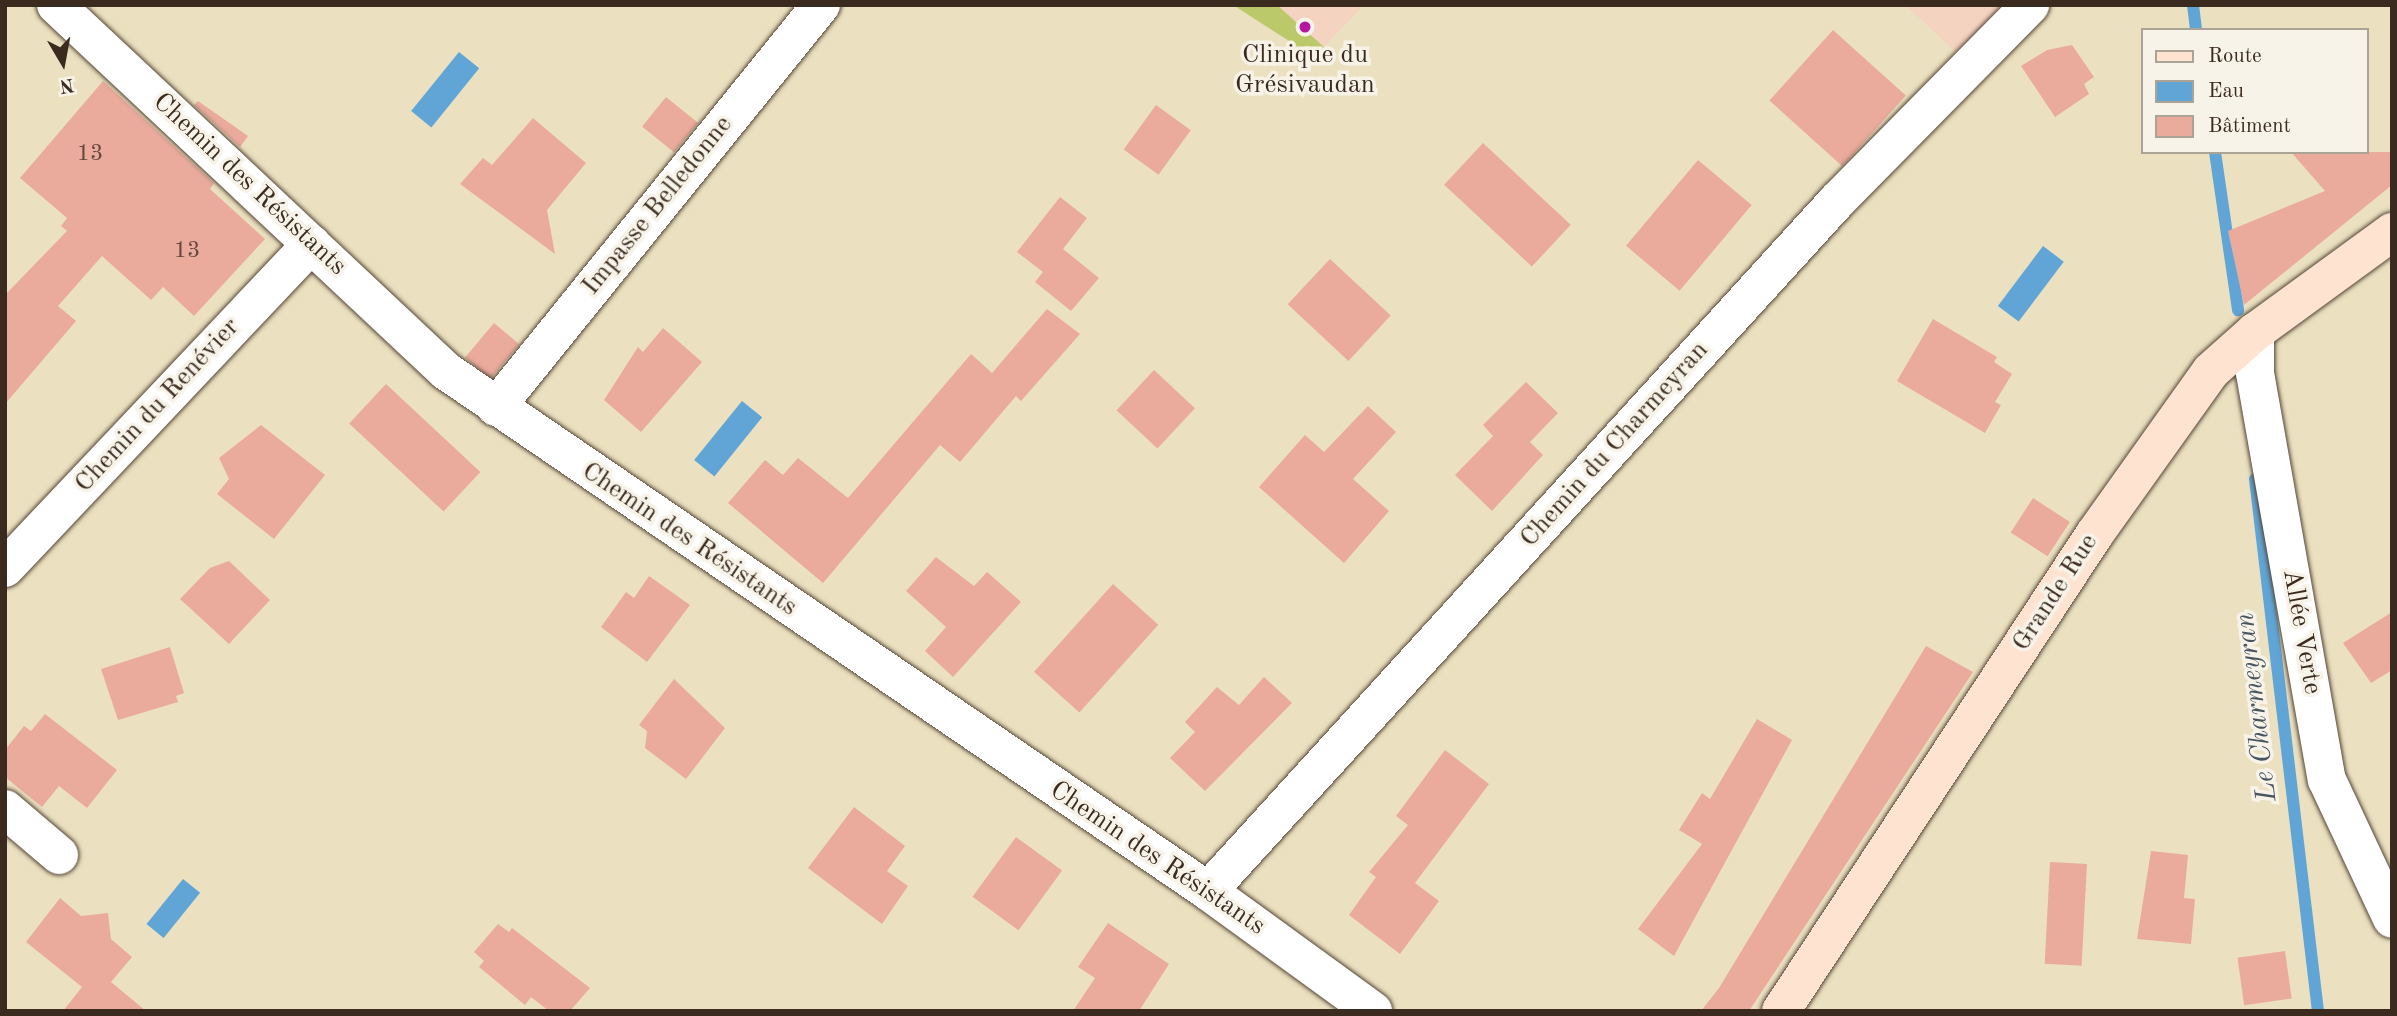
<!DOCTYPE html>
<meta charset="utf-8">
<style>
body{margin:0}
#map{position:relative;width:2397px;height:1016px;overflow:hidden;background:#ebe1c0;font-family:"Old Standard TT",serif}
div>[style]{position:absolute}
.built>*{inset:0;background:#f4d3c0}
.green>*{inset:0;background:#bcc96b}
.water>*{inset:0;background:#61a5d6;transform-origin:0 0}
.stream>*{height:12px;margin:-6px;padding:0 6px;transform-origin:6px;border-radius:6px;background:#61a5d6}
.building>*{inset:0;background:#eaab9d;transform-origin:0 0}
.roads{filter:drop-shadow(0 0 2px #554536) drop-shadow(0 0 2px #554536)}
.street>*{height:38px;margin:-19px;padding:0 19px;transform-origin:19px;border-radius:19px;background:#fff}
.secondary>*{height:38px;margin:-19px;padding:0 19px;transform-origin:19px;border-radius:19px;background:#fee3d1}
.dots>*{width:19px;height:19px;translate:-50% -50%;box-sizing:border-box;border:4px solid #f7f3e8;border-radius:50%}
span{translate:-50% -50%;white-space:nowrap;text-align:center;line-height:1.15;-webkit-text-stroke:7px #f7f3e8;paint-order:stroke}
.number-label{font-size:23px;color:#674a3e}
.number-label span{-webkit-text-stroke-width:0}
.poi-label{font-size:26px;color:#3b2a1e}
.street-label{font-size:26px;color:#3b2a1e}
.water-label{font-size:28px;color:#48555e;font-style:italic}
.frame{position:absolute;inset:0;border:7px solid #3b2a1e;pointer-events:none}
.legend{position:absolute;left:2141px;top:28px;width:228px;height:126px;box-sizing:border-box;background:#f7f3e8;border:2px solid #aca397;margin:0;padding:9px 12px;list-style:none;font-size:21px;color:#3b2a1e}
.legend li{display:flex;align-items:center;gap:14px;height:35px}
.legend b{width:35px;border:2px solid #aca397}
.north{position:absolute;left:28px;top:28px;width:70px;height:70px;-webkit-text-stroke:5px #f7f3e8;paint-order:stroke;rotate:170deg;font-size:19px;font-weight:700;line-height:28px;text-align:center;color:#3b2a1e}
.north::after{content:'';display:block;margin:auto;width:24px;height:32px;background:#3b2a1e;clip-path:polygon(50% 0,100% 100%,50% 72%,0 100%)}
</style>
<div id="map">
<div class="built">
<i style="clip-path:polygon(1233px 5px,1364px 5px,1314px 57px)"></i>
<i style="clip-path:polygon(1905px 5px,2003px 5px,1956px 52px)"></i>
</div>
<div class="green">
<i style="clip-path:polygon(1233px 5px,1277px 5px,1324px 47px,1314px 57px)"></i>
</div>
<div class="water">
<i style="left:459px;top:52px;width:26px;height:76px;rotate:39deg"></i>
<i style="left:2043px;top:246px;width:26px;height:75px;rotate:37deg"></i>
<i style="left:742px;top:401px;width:26px;height:76px;rotate:39deg"></i>
<i style="left:183px;top:879px;width:22px;height:58px;rotate:39deg"></i>
</div>
<div class="stream">
<i style="left:2193px;top:5px;width:25px;rotate:83deg"></i>
<i style="left:2215px;top:152px;width:160px;rotate:81.7deg"></i>
<i style="left:2255px;top:479px;width:536px;rotate:83.25deg"></i>
</div>
<div class="building">
<i style="left:1833px;top:30px;width:98px;height:95px;rotate:42deg"></i>
<i style="clip-path:polygon(2072px 45px,2094px 77px,2084px 84px,2089px 94px,2055px 117px,2021px 66px,2047px 50px)"></i>
<i style="clip-path:polygon(103px 81px,214px 183px,210px 189px,265px 239px,194px 316px,163px 287px,151px 300px,102px 256px,58px 306px,76px 321px,5px 404px,5px 295px,67px 231px,61px 226px,67px 218px,20px 178px)"></i>
<i style="left:666px;top:97px;width:41px;height:38px;rotate:39deg"></i>
<i style="clip-path:polygon(198px 101px,248px 136px,240px 147px,194px 105px)"></i>
<i style="left:1156px;top:105px;width:43px;height:55px;rotate:36deg"></i>
<i style="clip-path:polygon(533px 118px,586px 163px,547px 210px,555px 254px,460px 184px,483px 158px,492px 165px)"></i>
<i style="left:1483px;top:143px;width:120px;height:57px;rotate:43deg"></i>
<i style="clip-path:polygon(2291px 152px,2392px 152px,2392px 185px,2244px 305px,2228px 231px,2325px 191px)"></i>
<i style="left:1698px;top:160px;width:70px;height:112px;rotate:40deg"></i>
<i style="clip-path:polygon(1060px 197px,1087px 218px,1063px 249px,1099px 278px,1071px 311px,1035px 282px,1043px 272px,1017px 252px)"></i>
<i style="left:1330px;top:259px;width:83px;height:62px;rotate:43deg"></i>
<i style="clip-path:polygon(1047px 309px,1080px 334px,1021px 401px,1016px 396px,960px 462px,940px 445px,823px 583px,728px 503px,765px 460px,783px 475px,798px 458px,848px 498px,971px 354px,992px 373px)"></i>
<i style="clip-path:polygon(1933px 319px,1997px 357px,1994px 362px,2012px 374px,1995px 402px,2001px 405px,1985px 433px,1897px 381px)"></i>
<i style="left:494px;top:323px;width:33px;height:45px;rotate:40deg"></i>
<i style="clip-path:polygon(663px 328px,702px 362px,641px 432px,604px 400px,638px 347px,643px 352px)"></i>
<i style="left:1154px;top:370px;width:56px;height:55px;rotate:43deg"></i>
<i style="clip-path:polygon(1526px 382px,1558px 413px,1530px 442px,1543px 455px,1492px 511px,1455px 475px,1493px 436px,1483px 425px)"></i>
<i style="left:386px;top:384px;width:129px;height:54px;rotate:43deg"></i>
<i style="clip-path:polygon(1368px 406px,1396px 432px,1353px 479px,1389px 511px,1344px 563px,1259px 487px,1305px 435px,1324px 452px)"></i>
<i style="clip-path:polygon(261px 425px,325px 475px,274px 539px,217px 494px,229px 479px,219px 458px)"></i>
<i style="left:2033px;top:498px;width:44px;height:41px;rotate:33deg"></i>
<i style="clip-path:polygon(936px 557px,974px 586px,987px 572px,1021px 602px,953px 677px,925px 651px,946px 627px,906px 591px)"></i>
<i style="clip-path:polygon(229px 561px,270px 600px,229px 644px,180px 599px,210px 568px)"></i>
<i style="clip-path:polygon(649px 576px,690px 605px,647px 662px,601px 627px,626px 592px,634px 598px)"></i>
<i style="left:1113px;top:584px;width:61px;height:118px;rotate:42deg"></i>
<i style="clip-path:polygon(2392px 612px,2392px 670px,2371px 683px,2343px 643px)"></i>
<i style="clip-path:polygon(1926px 646px,1973px 672px,1749px 1011px,1701px 1011px,1719px 988px)"></i>
<i style="clip-path:polygon(170px 647px,184px 693px,176px 696px,178px 702px,118px 720px,101px 669px)"></i>
<i style="clip-path:polygon(1264px 677px,1292px 703px,1205px 791px,1170px 758px,1195px 732px,1185px 722px,1217px 687px,1239px 705px)"></i>
<i style="clip-path:polygon(674px 679px,725px 728px,686px 779px,645px 748px,647px 731px,639px 725px)"></i>
<i style="clip-path:polygon(45px 714px,117px 770px,87px 808px,59px 786px,42px 807px,5px 777px,5px 750px,24px 726px,31px 731px)"></i>
<i style="clip-path:polygon(1757px 719px,1792px 740px,1674px 956px,1638px 929px,1702px 844px,1679px 830px,1702px 793px,1710px 799px)"></i>
<i style="clip-path:polygon(1445px 750px,1489px 784px,1415px 883px,1439px 901px,1400px 954px,1349px 915px,1376px 877px,1369px 872px,1408px 825px,1396px 816px)"></i>
<i style="clip-path:polygon(854px 807px,905px 846px,887px 871px,908px 886px,882px 924px,808px 868px)"></i>
<i style="left:1016px;top:837px;width:57px;height:74px;rotate:36deg"></i>
<i style="clip-path:polygon(2151px 851px,2188px 855px,2184px 898px,2195px 899px,2191px 944px,2137px 939px)"></i>
<i style="left:2050px;top:862px;width:37px;height:102px;rotate:3deg"></i>
<i style="clip-path:polygon(60px 898px,81px 916px,108px 913px,111px 939px,132px 957px,111px 982px,146px 1011px,63px 1011px,82px 987px,26px 942px)"></i>
<i style="clip-path:polygon(1108px 923px,1169px 964px,1139px 1011px,1073px 1011px,1095px 978px,1078px 967px)"></i>
<i style="clip-path:polygon(498px 924px,509px 932px,512px 928px,590px 988px,570px 1011px,549px 1011px,531px 997px,525px 1005px,479px 967px,484px 961px,474px 952px)"></i>
<i style="left:2285px;top:951px;width:48px;height:48px;rotate:82deg"></i>
</div>
<div class="roads">
<div class="street">
<i style="left:56px;top:5px;width:535px;rotate:43.18deg"></i>
<i style="left:446px;top:371px;width:923px;rotate:34.31deg"></i>
<i style="left:1208px;top:891px;width:204px;rotate:36deg"></i>
<i style="left:2255px;top:332px;width:41px;rotate:90deg"></i>
<i style="left:2255px;top:373px;width:413px;rotate:80deg"></i>
<i style="left:2327px;top:780px;width:153px;rotate:64.9deg"></i>
<i style="left:496px;top:407px;width:517px;rotate:-51.05deg"></i>
<i style="left:5px;top:568px;width:446px;rotate:-46.6deg"></i>
<i style="left:5px;top:809px;width:71px;rotate:40.4deg"></i>
<i style="left:1208px;top:891px;width:934px;rotate:-47.65deg"></i>
<i style="left:1837px;top:201px;width:275px;rotate:-45.4deg"></i>
</div>
<div class="secondary">
<i style="left:1781px;top:1011px;width:570px;rotate:-56.67deg"></i>
<i style="left:2094px;top:535px;width:201px;rotate:-54.5deg"></i>
<i style="left:2211px;top:371px;width:59px;rotate:-41.6deg"></i>
<i style="left:2255px;top:332px;width:170px;rotate:-36.1deg"></i>
</div>
</div>
<div class="dots">
<i style="left:1305px;top:27px;background:#b5179e"></i>
</div>
<div class="number-label">
<span style="left:90px;top:154px">13</span>
<span style="left:187px;top:251px">13</span>
</div>
<div class="poi-label">
<span style="left:1305px;top:71px">Clinique du<br>Grésivaudan</span>
</div>
<div class="street-label">
<span style="left:249px;top:185px;rotate:43deg">Chemin des Résistants</span>
<span style="left:658px;top:206px;rotate:-51deg">Impasse Belledonne</span>
<span style="left:158px;top:406px;rotate:-47deg">Chemin du Renévier</span>
<span style="left:1615px;top:445px;rotate:-48deg">Chemin du Charmeyran</span>
<span style="left:689px;top:540px;rotate:34deg">Chemin des Résistants</span>
<span style="left:2056px;top:593px;rotate:-57deg">Grande Rue</span>
<span style="left:2301px;top:632px;rotate:80deg">Allée Verte</span>
<span style="left:1157px;top:859px;rotate:34deg">Chemin des Résistants</span>
</div>
<div class="water-label">
<span style="left:2257px;top:707px;rotate:-97deg">Le Charmeyran</span>
</div>
<div class="frame"></div>
<ul class="legend">
<li><b style="height:9px;background:#fee3d1"></b>Route</li>
<li><b style="height:19px;background:#61a5d6"></b>Eau</li>
<li><b style="height:19px;background:#eaab9d"></b>Bâtiment</li>
</ul>
<div class="north">N</div>
</div>
